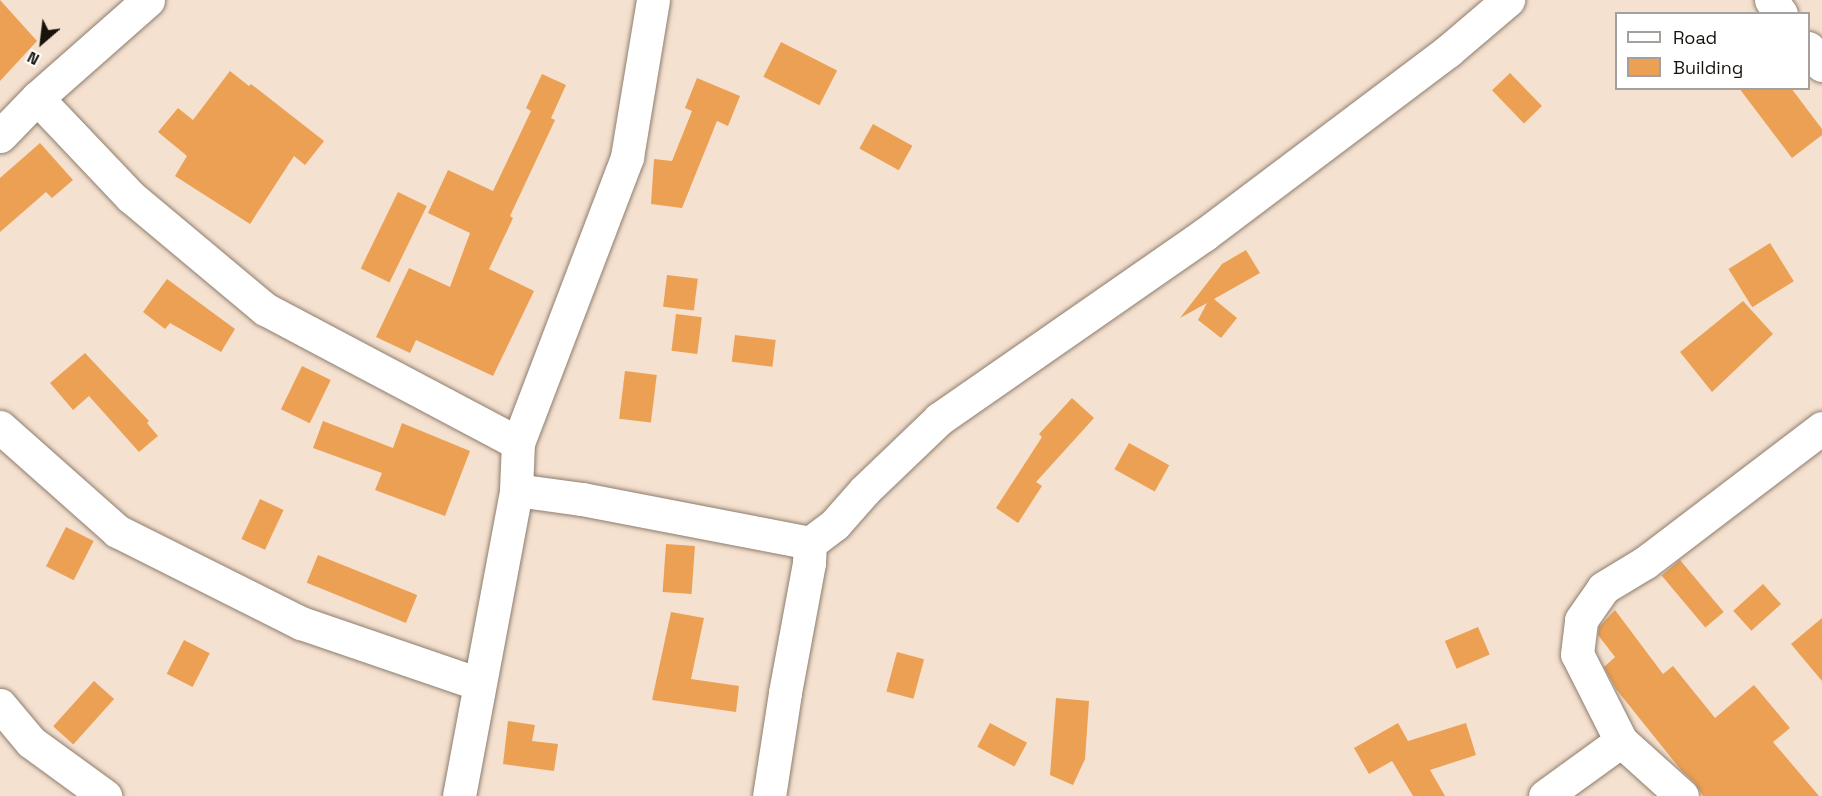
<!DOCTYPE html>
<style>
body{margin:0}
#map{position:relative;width:1822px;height:796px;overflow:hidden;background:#f5e1d0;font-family:"Space Grotesk",sans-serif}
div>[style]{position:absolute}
.building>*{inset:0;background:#eba053;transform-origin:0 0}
.roads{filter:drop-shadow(0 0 2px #8e7d6d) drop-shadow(0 0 2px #8e7d6d)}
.minor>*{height:33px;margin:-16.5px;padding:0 16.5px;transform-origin:16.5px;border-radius:16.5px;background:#fff}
span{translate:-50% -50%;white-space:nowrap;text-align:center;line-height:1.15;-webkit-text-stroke:4.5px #fff;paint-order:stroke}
.legend{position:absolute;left:1615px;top:12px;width:195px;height:78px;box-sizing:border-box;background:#fff;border:2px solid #a3a09e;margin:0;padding:8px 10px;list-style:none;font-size:18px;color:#18120c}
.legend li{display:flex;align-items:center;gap:12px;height:30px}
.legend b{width:30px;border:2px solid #a3a09e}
.north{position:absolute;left:12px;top:12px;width:60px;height:60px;-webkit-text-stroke:4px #fff;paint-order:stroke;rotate:208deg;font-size:16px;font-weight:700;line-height:24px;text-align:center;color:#18120c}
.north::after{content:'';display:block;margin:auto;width:21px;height:27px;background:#18120c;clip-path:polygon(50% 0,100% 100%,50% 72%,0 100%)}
</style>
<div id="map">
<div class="building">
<i style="clip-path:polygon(0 0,37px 41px,0 81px)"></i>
<i style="left:781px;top:42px;width:63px;height:39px;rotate:27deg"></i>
<i style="clip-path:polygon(230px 71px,249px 86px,251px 84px,324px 141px,305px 165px,294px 156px,250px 224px,175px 176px,187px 156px,158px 132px,178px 108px,193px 120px)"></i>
<i style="left:1510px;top:73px;width:46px;height:25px;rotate:46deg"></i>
<i style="clip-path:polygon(542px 74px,566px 85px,551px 118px,555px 120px,510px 216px,513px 218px,489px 269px,534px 291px,493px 376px,416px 340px,410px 353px,376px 337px,409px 268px,450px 287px,470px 233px,428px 213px,448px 170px,493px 191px,531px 111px,526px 108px)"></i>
<i style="clip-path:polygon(697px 78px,740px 96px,728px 126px,717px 121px,682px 208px,651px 204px,654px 159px,672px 161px,692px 111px,685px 108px)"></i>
<i style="clip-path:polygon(1739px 88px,1791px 88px,1822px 129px,1822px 135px,1792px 158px)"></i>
<i style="left:873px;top:124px;width:45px;height:28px;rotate:29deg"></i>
<i style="clip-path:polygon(40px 143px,73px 180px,52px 198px,46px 192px,0 232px,0 178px)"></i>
<i style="left:398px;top:192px;width:32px;height:85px;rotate:26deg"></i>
<i style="left:1770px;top:243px;width:45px;height:49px;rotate:58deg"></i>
<i style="clip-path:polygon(1246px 250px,1260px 273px,1214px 299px,1237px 318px,1221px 338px,1198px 320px,1207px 303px,1180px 318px,1222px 264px)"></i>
<i style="left:667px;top:275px;width:31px;height:32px;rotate:7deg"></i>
<i style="clip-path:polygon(167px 279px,235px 329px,221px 352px,170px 323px,165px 329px,143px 312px)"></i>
<i style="clip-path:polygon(1743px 301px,1773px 334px,1712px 392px,1680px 352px)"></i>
<i style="left:676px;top:314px;width:26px;height:37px;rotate:7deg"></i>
<i style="left:735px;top:335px;width:41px;height:27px;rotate:7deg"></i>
<i style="clip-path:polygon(85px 353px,149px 421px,147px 423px,158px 436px,139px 452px,89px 396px,73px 410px,50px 383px)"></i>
<i style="left:302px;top:366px;width:32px;height:48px;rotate:26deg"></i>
<i style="left:625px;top:371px;width:32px;height:48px;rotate:7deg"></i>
<i style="clip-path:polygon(1072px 398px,1094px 418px,1036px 482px,1042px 486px,1018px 523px,996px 508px,1042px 437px,1039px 434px)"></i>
<i style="clip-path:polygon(323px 421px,393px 448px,402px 423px,470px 451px,445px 516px,375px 490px,382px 473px,313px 448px)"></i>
<i style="left:1129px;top:443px;width:46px;height:30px;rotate:29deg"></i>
<i style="left:260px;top:499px;width:26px;height:44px;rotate:25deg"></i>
<i style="left:66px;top:527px;width:31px;height:44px;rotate:27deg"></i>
<i style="left:666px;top:544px;width:29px;height:48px;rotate:4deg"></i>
<i style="left:318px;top:555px;width:107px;height:30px;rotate:22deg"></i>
<i style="left:1680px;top:560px;width:68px;height:24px;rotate:50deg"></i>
<i style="left:1763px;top:584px;width:27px;height:40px;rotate:48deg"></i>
<i style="clip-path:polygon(1615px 610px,1663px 674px,1673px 666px,1715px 718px,1754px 685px,1790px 728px,1773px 742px,1819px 796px,1703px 796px,1695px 783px,1681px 770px,1616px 689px,1604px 667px,1615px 657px,1598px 635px,1599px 627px)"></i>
<i style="clip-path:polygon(671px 612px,704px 618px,691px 679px,739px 686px,736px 712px,652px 700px)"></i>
<i style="clip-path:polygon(1822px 618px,1822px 681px,1791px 644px)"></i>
<i style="left:1478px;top:627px;width:30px;height:36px;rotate:67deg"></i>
<i style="left:184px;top:640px;width:29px;height:38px;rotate:27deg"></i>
<i style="left:897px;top:652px;width:28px;height:41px;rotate:15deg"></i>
<i style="left:94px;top:681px;width:27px;height:61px;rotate:42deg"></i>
<i style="clip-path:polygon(1056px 698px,1089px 701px,1085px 759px,1073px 785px,1050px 775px)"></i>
<i style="clip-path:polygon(508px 721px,535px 725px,532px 741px,558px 744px,554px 771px,503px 764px)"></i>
<i style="left:990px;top:723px;width:42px;height:27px;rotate:28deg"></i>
<i style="clip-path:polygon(1398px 723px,1408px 741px,1466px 723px,1476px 755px,1430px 770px,1445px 796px,1413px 796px,1392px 761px,1369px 774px,1354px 748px)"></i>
</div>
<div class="roads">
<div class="minor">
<i style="left:1771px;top:0;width:17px;rotate:54deg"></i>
<i style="left:1808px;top:48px;width:22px;rotate:51deg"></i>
<i style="left:37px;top:98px;width:137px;rotate:46.5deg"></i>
<i style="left:131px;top:197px;width:175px;rotate:39.9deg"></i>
<i style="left:265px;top:309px;width:286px;rotate:27.9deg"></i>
<i style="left:0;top:136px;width:53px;rotate:-45.8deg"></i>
<i style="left:37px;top:98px;width:148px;rotate:-41.4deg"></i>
<i style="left:0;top:427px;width:157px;rotate:41.6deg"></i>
<i style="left:117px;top:531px;width:206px;rotate:26.6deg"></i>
<i style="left:301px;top:623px;width:188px;rotate:18.9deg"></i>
<i style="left:516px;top:490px;width:67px;rotate:7.8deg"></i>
<i style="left:582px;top:499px;width:232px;rotate:10.9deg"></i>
<i style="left:810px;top:543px;width:20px;rotate:93deg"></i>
<i style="left:809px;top:563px;width:132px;rotate:100.5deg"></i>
<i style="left:785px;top:693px;width:104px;rotate:98.8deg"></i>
<i style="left:810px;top:543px;width:31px;rotate:-37deg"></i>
<i style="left:835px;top:524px;width:45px;rotate:-48.6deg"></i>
<i style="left:865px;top:490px;width:103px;rotate:-43.8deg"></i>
<i style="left:939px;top:419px;width:323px;rotate:-34.8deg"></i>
<i style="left:1204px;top:235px;width:306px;rotate:-37deg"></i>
<i style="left:1448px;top:51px;width:79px;rotate:-40.4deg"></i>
<i style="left:0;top:705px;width:48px;rotate:50deg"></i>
<i style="left:31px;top:742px;width:92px;rotate:36.1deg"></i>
<i style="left:1621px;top:741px;width:97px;rotate:-116.8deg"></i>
<i style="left:1577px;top:654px;width:34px;rotate:-83deg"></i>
<i style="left:1581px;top:620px;width:39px;rotate:-55deg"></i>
<i style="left:1603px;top:588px;width:50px;rotate:-31.2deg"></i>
<i style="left:1646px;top:562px;width:221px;rotate:-37.3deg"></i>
<i style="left:459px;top:796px;width:311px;rotate:-79.4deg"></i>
<i style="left:516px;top:490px;width:47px;rotate:-87.6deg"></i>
<i style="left:518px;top:443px;width:306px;rotate:-69.1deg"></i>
<i style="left:627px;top:157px;width:159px;rotate:-80.6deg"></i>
<i style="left:1545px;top:796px;width:94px;rotate:-35.9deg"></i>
<i style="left:1621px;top:741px;width:82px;rotate:42deg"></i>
</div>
</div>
<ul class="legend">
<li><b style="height:8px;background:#fff"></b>Road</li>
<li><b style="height:16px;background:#eba053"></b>Building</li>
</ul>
<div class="north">N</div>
</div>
